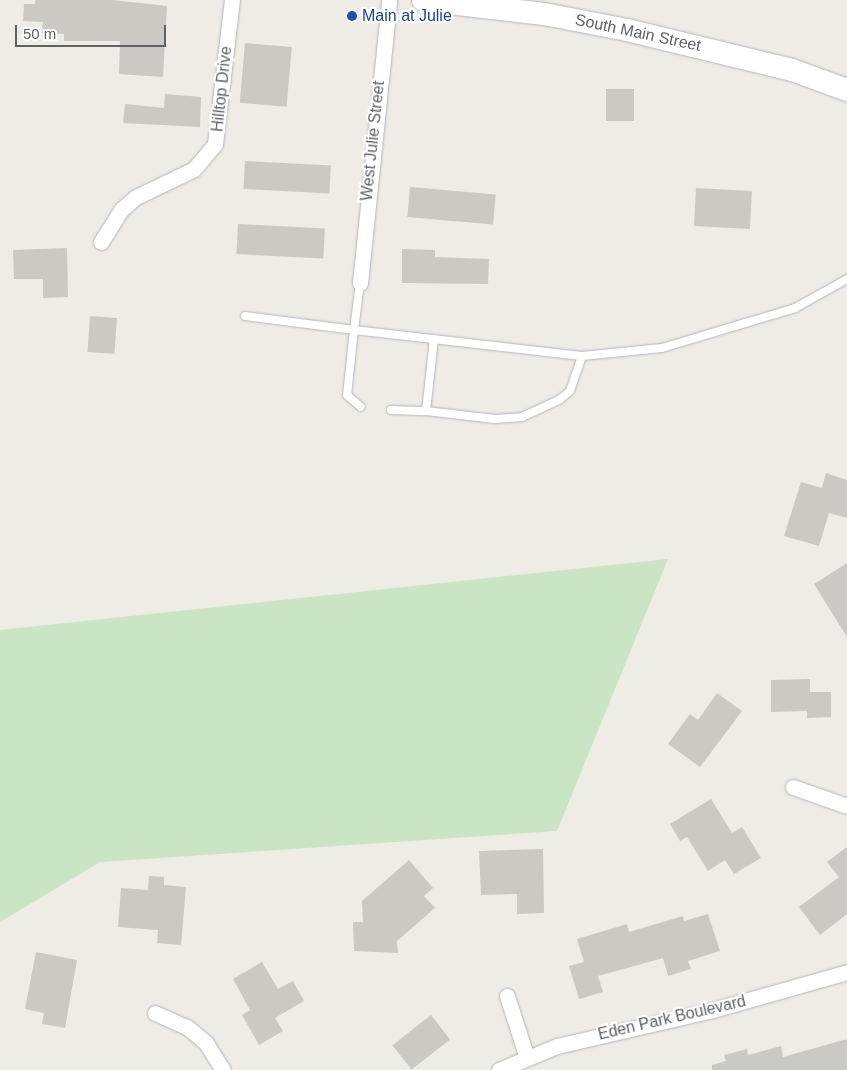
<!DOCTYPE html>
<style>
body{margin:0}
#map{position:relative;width:847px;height:1070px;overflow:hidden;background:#efebe5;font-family:Helvetica,sans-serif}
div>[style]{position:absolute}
.green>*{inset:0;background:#c9e5c3}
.building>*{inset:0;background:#ccc8c4;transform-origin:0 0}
.roads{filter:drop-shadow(0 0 1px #b2b7b9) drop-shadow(0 0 1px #b2b7b9)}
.service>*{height:8px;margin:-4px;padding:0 4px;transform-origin:4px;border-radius:4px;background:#fff}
.minor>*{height:15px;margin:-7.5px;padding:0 7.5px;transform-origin:7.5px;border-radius:7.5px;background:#fff}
.secondary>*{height:22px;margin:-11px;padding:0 11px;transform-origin:11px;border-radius:11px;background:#fff}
.dots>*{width:14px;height:14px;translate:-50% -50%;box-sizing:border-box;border:2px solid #fff;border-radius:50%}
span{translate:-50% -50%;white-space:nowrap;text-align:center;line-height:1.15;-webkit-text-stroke:4.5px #fff;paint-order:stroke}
.transit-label{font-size:16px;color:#164399}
.left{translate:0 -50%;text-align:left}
.street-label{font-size:16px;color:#5d6265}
.scale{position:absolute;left:15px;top:25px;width:151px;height:22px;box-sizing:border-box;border:2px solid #5d6265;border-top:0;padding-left:6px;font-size:15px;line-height:18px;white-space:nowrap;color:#5d6265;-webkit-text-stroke:4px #fff;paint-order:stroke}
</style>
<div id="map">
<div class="green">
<i style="clip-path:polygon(668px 559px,557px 831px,100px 862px,0 922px,0 630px)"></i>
</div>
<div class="building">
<i style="clip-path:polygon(35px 0,112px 0,167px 6px,163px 77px,119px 74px,120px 41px,64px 41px,64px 34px,42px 33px,43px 22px,23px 21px,24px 4px,35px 4px)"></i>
<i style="left:245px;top:43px;width:47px;height:60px;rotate:5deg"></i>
<i style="left:606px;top:89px;width:28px;height:32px"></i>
<i style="clip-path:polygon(165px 94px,201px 97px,200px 127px,123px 123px,125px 104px,164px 108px)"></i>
<i style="left:245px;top:161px;width:86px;height:28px;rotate:3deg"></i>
<i style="left:410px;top:187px;width:86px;height:30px;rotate:5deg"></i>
<i style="left:696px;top:188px;width:56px;height:38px;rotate:3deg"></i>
<i style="left:238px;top:224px;width:87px;height:30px;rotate:3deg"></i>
<i style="clip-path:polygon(67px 248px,68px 297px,43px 298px,43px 279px,14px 279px,13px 250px)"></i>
<i style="clip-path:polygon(402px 249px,435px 250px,435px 257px,489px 259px,488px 284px,402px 283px)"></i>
<i style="left:90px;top:316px;width:27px;height:36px;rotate:4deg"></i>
<i style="clip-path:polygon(826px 473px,847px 480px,847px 518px,829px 513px,819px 546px,784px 536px,801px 482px,822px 488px)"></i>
<i style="clip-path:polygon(847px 563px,847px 637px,814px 584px)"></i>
<i style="clip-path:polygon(810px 679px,810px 692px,831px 692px,831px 717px,807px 718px,807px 711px,771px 712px,771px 680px)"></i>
<i style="clip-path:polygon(717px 693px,742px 711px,700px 767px,668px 744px,690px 714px,698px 720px)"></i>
<i style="clip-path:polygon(711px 799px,732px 833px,742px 827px,761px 858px,734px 874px,725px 860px,708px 871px,687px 837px,680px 841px,670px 824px)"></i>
<i style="clip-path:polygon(847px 847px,847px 914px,820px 935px,799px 907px,839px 877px,827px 862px)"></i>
<i style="clip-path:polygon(543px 849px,544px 913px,517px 914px,517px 894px,481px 895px,479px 851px)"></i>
<i style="clip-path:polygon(409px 860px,433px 888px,424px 896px,435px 908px,397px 941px,398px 953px,354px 951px,353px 922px,363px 922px,362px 901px)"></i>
<i style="clip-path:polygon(149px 876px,164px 877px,164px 885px,186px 887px,181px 945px,157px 943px,158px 930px,118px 927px,121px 888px,148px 890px)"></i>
<i style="clip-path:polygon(708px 914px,720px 951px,688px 961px,691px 969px,668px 976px,663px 958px,598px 976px,603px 992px,579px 999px,569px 966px,584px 962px,577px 939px,627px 924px,629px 932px,683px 916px,684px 921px)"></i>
<i style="clip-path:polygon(36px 952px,77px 960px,65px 1028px,42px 1024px,44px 1013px,25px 1009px)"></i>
<i style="clip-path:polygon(262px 962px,278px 989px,293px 981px,304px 1001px,275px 1018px,283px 1031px,259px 1045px,242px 1015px,250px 1010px,233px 979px)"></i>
<i style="left:431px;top:1015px;width:31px;height:49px;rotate:52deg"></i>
<i style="clip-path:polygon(847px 1039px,847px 1070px,712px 1070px,712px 1065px,726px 1061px,724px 1055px,747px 1049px,748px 1055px,781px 1046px,783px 1057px)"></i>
</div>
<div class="roads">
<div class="service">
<i style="left:360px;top:283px;width:47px;rotate:97.3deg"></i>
<i style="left:354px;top:330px;width:229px;rotate:6.5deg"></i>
<i style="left:582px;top:356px;width:80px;rotate:-5.7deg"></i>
<i style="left:662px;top:348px;width:139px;rotate:-16.7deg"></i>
<i style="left:795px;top:308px;width:60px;rotate:-29.1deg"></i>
<i style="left:245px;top:316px;width:110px;rotate:7.3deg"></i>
<i style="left:354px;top:330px;width:65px;rotate:96.1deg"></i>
<i style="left:347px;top:395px;width:18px;rotate:41deg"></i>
<i style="left:434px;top:339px;width:72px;rotate:96.3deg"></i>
<i style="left:426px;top:411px;width:69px;rotate:6.6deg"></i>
<i style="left:495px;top:419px;width:27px;rotate:-4deg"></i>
<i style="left:522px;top:417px;width:41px;rotate:-24.7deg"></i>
<i style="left:559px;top:400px;width:14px;rotate:-39deg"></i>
<i style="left:570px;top:391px;width:37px;rotate:-71deg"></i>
<i style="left:391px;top:410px;width:35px;rotate:2deg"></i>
</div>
<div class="minor">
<i style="left:101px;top:242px;width:39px;rotate:-58deg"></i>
<i style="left:122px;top:209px;width:18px;rotate:-41deg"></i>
<i style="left:136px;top:197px;width:64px;rotate:-25.8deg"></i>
<i style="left:194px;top:169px;width:33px;rotate:-50deg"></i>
<i style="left:215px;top:144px;width:145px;rotate:-83.3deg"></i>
<i style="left:360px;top:283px;width:284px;rotate:-84.1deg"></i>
<i style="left:793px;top:787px;width:57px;rotate:19.4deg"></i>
<i style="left:507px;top:996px;width:65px;rotate:72.1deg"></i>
<i style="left:155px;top:1013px;width:35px;rotate:24deg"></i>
<i style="left:187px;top:1027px;width:25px;rotate:40deg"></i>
<i style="left:206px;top:1043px;width:32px;rotate:58deg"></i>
<i style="left:499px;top:1070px;width:63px;rotate:-22.5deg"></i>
<i style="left:557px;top:1046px;width:160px;rotate:-13deg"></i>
<i style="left:713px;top:1010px;width:139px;rotate:-15.8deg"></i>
</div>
<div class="secondary">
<i style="left:423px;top:0;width:122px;rotate:6.6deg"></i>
<i style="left:544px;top:14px;width:85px;rotate:10.9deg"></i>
<i style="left:627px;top:30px;width:170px;rotate:13.6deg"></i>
<i style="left:792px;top:70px;width:59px;rotate:20deg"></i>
</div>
</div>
<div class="dots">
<i style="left:352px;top:16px;background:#1a4fb4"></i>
</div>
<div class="transit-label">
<span class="left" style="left:362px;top:16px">Main at Julie</span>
</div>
<div class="street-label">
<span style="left:638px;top:33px;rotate:12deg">South Main Street</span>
<span style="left:222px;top:89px;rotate:-84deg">Hilltop Drive</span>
<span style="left:373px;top:141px;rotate:-84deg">West Julie Street</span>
<span style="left:672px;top:1018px;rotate:-13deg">Eden Park Boulevard</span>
</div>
<div class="scale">50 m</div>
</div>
